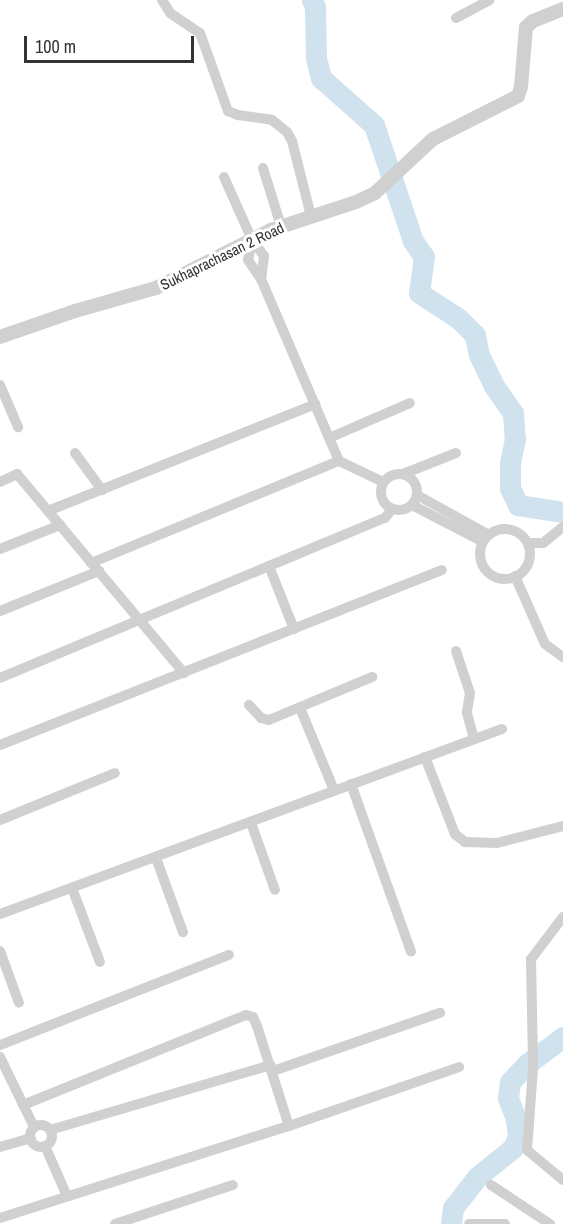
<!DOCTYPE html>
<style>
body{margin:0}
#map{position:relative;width:563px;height:1224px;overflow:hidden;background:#fff;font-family:"Archivo Narrow",sans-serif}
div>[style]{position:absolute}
.river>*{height:21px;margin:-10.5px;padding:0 10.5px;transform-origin:10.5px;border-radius:10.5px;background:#cfe2ee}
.minor>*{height:10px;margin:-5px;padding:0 5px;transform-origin:5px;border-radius:5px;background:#d0d0d0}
.minor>.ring{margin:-5px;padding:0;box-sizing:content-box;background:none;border:10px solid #d0d0d0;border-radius:50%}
.tertiary>*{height:14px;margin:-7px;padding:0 7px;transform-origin:7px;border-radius:7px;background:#d0d0d0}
span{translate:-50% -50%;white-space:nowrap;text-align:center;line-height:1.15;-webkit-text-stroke:6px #fff;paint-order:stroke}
.street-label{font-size:15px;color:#333}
.scale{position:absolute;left:24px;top:36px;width:170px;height:27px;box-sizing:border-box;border:3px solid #333;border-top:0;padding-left:8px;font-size:18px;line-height:21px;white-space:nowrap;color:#333;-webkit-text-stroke:4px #fff;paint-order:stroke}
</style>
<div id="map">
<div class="river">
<i style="left:312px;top:0;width:8px;rotate:67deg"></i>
<i style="left:315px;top:7px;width:51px;rotate:88.9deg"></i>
<i style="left:316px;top:58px;width:21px;rotate:76deg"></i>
<i style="left:321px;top:78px;width:71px;rotate:41.6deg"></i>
<i style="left:374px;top:125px;width:122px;rotate:71.4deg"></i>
<i style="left:413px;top:241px;width:19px;rotate:55deg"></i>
<i style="left:424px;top:257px;width:36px;rotate:98deg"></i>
<i style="left:419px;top:293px;width:46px;rotate:32.7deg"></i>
<i style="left:458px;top:318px;width:24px;rotate:45deg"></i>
<i style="left:475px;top:335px;width:20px;rotate:79deg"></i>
<i style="left:479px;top:355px;width:34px;rotate:64deg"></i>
<i style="left:494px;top:386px;width:33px;rotate:55deg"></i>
<i style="left:513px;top:413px;width:26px;rotate:86deg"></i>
<i style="left:515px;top:439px;width:24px;rotate:102deg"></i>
<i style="left:510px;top:462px;width:26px;rotate:90deg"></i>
<i style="left:510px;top:488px;width:19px;rotate:65deg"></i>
<i style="left:518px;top:505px;width:46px;rotate:8.8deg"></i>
<i style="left:451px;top:1224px;width:16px;rotate:-83deg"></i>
<i style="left:453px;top:1208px;width:39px;rotate:-52deg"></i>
<i style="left:477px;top:1177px;width:46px;rotate:-38.9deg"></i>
<i style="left:513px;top:1148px;width:13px;rotate:-67deg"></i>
<i style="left:518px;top:1136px;width:17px;rotate:-97deg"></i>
<i style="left:516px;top:1119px;width:22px;rotate:-111deg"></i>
<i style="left:508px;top:1098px;width:16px;rotate:-83deg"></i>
<i style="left:510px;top:1082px;width:25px;rotate:-47deg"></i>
<i style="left:527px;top:1064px;width:45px;rotate:-36.9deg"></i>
</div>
<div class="minor">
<i style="left:162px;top:0;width:15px;rotate:58deg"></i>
<i style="left:170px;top:13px;width:36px;rotate:34deg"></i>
<i style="left:200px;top:33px;width:83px;rotate:70.3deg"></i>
<i style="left:228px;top:111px;width:11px;rotate:22deg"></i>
<i style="left:238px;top:115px;width:34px;rotate:8deg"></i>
<i style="left:272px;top:120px;width:19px;rotate:39deg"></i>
<i style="left:287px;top:132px;width:10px;rotate:61deg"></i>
<i style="left:292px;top:141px;width:77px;rotate:75.8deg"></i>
<i style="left:456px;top:18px;width:38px;rotate:-28deg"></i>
<i style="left:263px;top:168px;width:61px;rotate:72.8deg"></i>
<i style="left:224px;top:177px;width:69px;rotate:66deg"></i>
<i style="left:252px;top:240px;width:20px;rotate:53deg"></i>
<i style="left:264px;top:256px;width:23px;rotate:97deg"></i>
<i style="left:252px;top:240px;width:20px;rotate:101deg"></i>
<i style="left:248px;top:260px;width:23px;rotate:56deg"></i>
<i style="left:261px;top:279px;width:198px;rotate:66.8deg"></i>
<i style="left:339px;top:461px;width:49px;rotate:25.5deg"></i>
<i style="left:0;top:385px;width:46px;rotate:66.8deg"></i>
<i style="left:329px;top:438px;width:88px;rotate:-23.4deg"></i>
<i style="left:75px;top:453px;width:46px;rotate:53.9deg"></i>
<i class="ring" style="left:381px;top:474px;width:26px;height:26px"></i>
<i style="left:403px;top:474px;width:57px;rotate:-21.6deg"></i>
<i style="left:0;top:482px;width:19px;rotate:-25deg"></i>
<i style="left:17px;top:474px;width:260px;rotate:50deg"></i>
<i style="left:417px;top:495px;width:82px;rotate:29.1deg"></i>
<i style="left:412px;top:505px;width:80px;rotate:27.5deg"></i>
<i style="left:48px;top:511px;width:288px;rotate:-21.8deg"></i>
<i class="ring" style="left:480px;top:529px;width:40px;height:40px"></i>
<i style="left:528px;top:543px;width:15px"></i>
<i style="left:543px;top:543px;width:26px;rotate:-39deg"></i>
<i style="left:0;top:549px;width:65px;rotate:-21.8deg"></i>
<i style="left:91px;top:563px;width:268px;rotate:-22.4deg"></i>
<i style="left:269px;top:566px;width:68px;rotate:68.4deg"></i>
<i style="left:515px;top:576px;width:74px;rotate:66.2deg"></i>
<i style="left:545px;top:644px;width:22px;rotate:36deg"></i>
<i style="left:0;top:611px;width:107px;rotate:-22deg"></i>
<i style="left:456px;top:651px;width:44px;rotate:71.6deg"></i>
<i style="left:470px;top:693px;width:20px;rotate:99deg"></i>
<i style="left:467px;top:713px;width:27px;rotate:75deg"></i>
<i style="left:0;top:678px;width:417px;rotate:-22.6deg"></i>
<i style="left:385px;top:518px;width:11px;rotate:-52deg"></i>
<i style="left:249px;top:705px;width:18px;rotate:47deg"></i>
<i style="left:261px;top:718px;width:8px;rotate:14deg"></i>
<i style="left:269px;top:720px;width:112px;rotate:-22.7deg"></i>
<i style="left:300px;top:708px;width:89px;rotate:67.5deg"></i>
<i style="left:0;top:745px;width:475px;rotate:-21.6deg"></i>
<i style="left:425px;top:757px;width:83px;rotate:68.7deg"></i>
<i style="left:455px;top:834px;width:13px;rotate:39deg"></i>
<i style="left:465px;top:842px;width:32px;rotate:2deg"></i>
<i style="left:497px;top:843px;width:68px;rotate:-14.4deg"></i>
<i style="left:351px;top:784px;width:178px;rotate:70.3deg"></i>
<i style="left:0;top:820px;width:124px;rotate:-22.2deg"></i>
<i style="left:251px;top:823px;width:71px;rotate:70.3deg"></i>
<i style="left:156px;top:858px;width:79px;rotate:70deg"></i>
<i style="left:72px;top:888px;width:79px;rotate:69.3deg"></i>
<i style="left:0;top:914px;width:535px;rotate:-20.23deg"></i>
<i style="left:563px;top:917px;width:53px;rotate:127.3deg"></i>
<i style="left:531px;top:959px;width:109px;rotate:88.9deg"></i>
<i style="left:533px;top:1068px;width:82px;rotate:94.2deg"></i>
<i style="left:527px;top:1150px;width:47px;rotate:39.8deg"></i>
<i style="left:0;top:951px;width:55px;rotate:69.9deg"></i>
<i style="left:0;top:1045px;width:246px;rotate:-21.5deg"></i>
<i style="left:0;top:1057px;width:78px;rotate:64.1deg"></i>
<i style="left:273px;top:1071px;width:177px;rotate:-19.2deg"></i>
<i style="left:23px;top:1105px;width:240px;rotate:-22deg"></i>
<i style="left:246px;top:1015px;width:7px;rotate:16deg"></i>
<i style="left:253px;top:1017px;width:10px;rotate:66deg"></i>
<i style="left:257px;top:1026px;width:105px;rotate:72.3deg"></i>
<i class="ring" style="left:30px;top:1125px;width:12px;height:12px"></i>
<i style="left:50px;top:1130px;width:230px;rotate:-16.4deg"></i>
<i style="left:45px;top:1146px;width:55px;rotate:66.3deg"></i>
<i style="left:0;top:1147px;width:32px;rotate:-16deg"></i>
<i style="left:491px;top:1185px;width:71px;rotate:33.5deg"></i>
<i style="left:0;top:1218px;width:303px;rotate:-17.7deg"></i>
<i style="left:289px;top:1126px;width:180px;rotate:-19.1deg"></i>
<i style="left:115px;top:1224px;width:124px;rotate:-18.3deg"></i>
<i style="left:469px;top:1224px;width:36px"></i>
</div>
<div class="tertiary">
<i style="left:0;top:337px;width:79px;rotate:-19.1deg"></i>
<i style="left:75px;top:311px;width:84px;rotate:-15.9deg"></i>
<i style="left:156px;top:288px;width:129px;rotate:-26.8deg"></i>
<i style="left:271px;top:230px;width:89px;rotate:-18.2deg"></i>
<i style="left:356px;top:202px;width:21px;rotate:-25deg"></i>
<i style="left:375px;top:193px;width:79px;rotate:-43deg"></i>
<i style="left:433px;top:139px;width:95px;rotate:-26.8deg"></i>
<i style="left:518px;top:96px;width:9px;rotate:-72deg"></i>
<i style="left:521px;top:87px;width:60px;rotate:-85.2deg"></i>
<i style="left:526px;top:27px;width:9px;rotate:-41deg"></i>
<i style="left:533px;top:21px;width:32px;rotate:-22deg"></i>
</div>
<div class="street-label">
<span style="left:222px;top:256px;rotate:-26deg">Sukhaprachasan 2 Road</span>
</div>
<div class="scale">100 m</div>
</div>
